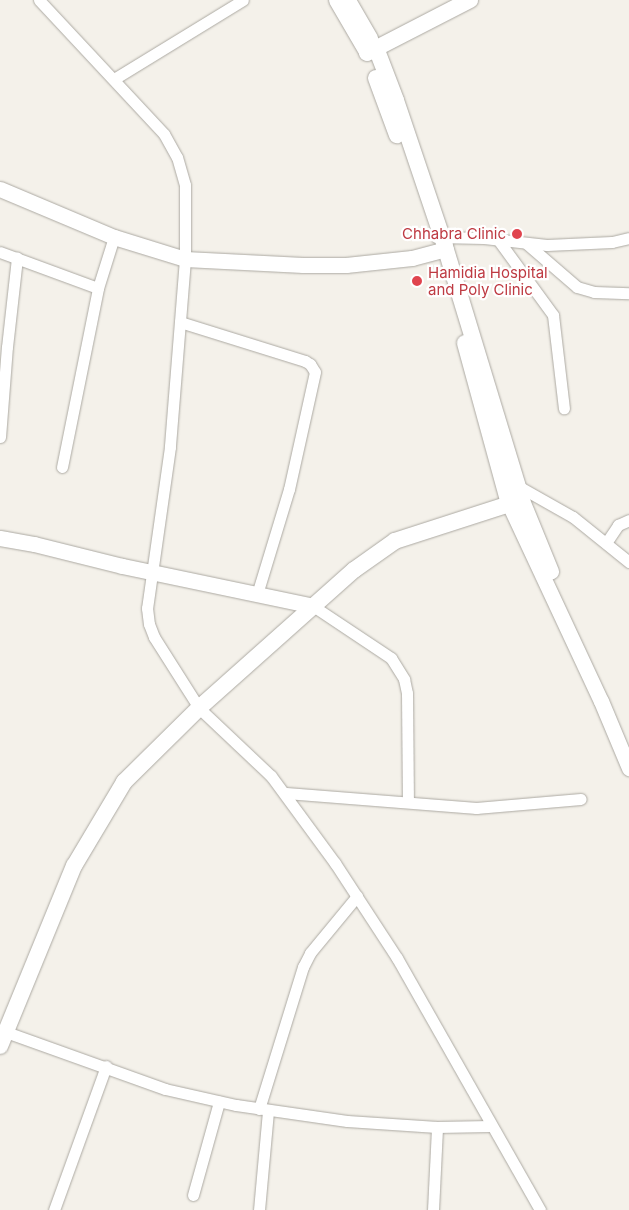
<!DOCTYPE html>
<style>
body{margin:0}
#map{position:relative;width:629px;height:1210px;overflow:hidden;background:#f4f1ea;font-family:Inter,sans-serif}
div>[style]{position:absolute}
.roads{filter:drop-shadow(0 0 1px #aca9a2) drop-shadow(0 0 1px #aca9a2)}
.minor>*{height:11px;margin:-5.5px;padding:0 5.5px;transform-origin:5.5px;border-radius:5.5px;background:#fff}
.tertiary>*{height:15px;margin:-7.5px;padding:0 7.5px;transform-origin:7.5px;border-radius:7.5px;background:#fff}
.secondary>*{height:16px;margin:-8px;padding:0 8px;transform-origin:8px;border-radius:8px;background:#fff}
.dots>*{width:14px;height:14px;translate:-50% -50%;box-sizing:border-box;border:2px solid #fff;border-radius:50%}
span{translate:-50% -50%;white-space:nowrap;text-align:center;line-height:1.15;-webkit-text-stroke:4.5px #fff;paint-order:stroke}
.health-label{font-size:15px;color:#be3a42}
.right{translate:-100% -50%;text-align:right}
.left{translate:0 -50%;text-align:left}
</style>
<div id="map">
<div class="roads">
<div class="minor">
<i style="left:39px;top:0;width:183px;rotate:47deg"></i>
<i style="left:164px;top:134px;width:26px;rotate:61deg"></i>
<i style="left:177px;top:157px;width:29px;rotate:74deg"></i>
<i style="left:185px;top:185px;width:74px;rotate:90deg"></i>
<i style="left:185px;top:259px;width:189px;rotate:94.6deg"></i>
<i style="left:170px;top:447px;width:163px;rotate:98.1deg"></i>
<i style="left:147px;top:608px;width:16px;rotate:83deg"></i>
<i style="left:149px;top:624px;width:14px;rotate:69deg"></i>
<i style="left:154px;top:637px;width:84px;rotate:57.6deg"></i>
<i style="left:199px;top:708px;width:99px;rotate:43.4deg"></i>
<i style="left:271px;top:776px;width:108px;rotate:53.7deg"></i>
<i style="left:335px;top:863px;width:113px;rotate:56.9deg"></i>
<i style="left:397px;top:958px;width:290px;rotate:60.4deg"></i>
<i style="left:114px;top:79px;width:151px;rotate:-31.5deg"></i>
<i style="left:436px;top:237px;width:48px;rotate:1.2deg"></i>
<i style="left:484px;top:238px;width:63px;rotate:6.3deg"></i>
<i style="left:547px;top:245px;width:65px;rotate:-2.6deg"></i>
<i style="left:612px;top:242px;width:17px;rotate:-13deg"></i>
<i style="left:499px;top:241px;width:92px;rotate:53.9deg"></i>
<i style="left:553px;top:315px;width:94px;rotate:83.3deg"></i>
<i style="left:526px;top:243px;width:67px;rotate:40.8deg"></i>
<i style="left:577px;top:287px;width:18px;rotate:16deg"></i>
<i style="left:594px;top:292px;width:35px;rotate:2deg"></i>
<i style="left:0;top:252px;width:104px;rotate:20.2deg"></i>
<i style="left:180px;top:322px;width:131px;rotate:17.3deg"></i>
<i style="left:305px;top:361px;width:6px;rotate:31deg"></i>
<i style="left:310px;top:364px;width:9px;rotate:58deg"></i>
<i style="left:315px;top:372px;width:120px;rotate:102.5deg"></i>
<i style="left:289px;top:489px;width:110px;rotate:106.9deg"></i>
<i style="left:0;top:437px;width:90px;rotate:-85.6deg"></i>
<i style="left:7px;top:347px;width:90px;rotate:-83.6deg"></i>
<i style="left:62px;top:467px;width:183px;rotate:-78.6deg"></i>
<i style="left:98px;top:288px;width:53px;rotate:-72.6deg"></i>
<i style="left:515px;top:487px;width:3px;rotate:-18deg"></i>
<i style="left:518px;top:486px;width:63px;rotate:29.4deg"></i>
<i style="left:573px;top:517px;width:72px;rotate:38.8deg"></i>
<i style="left:606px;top:543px;width:22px;rotate:-56deg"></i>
<i style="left:618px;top:525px;width:12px;rotate:-24deg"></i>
<i style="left:313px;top:606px;width:94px;rotate:33.7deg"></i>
<i style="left:391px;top:658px;width:25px;rotate:58deg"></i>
<i style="left:404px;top:679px;width:14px;rotate:78deg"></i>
<i style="left:407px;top:693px;width:109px;rotate:89.5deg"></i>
<i style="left:286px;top:793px;width:191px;rotate:4.5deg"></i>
<i style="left:476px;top:808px;width:105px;rotate:-4.9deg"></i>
<i style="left:6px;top:1032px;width:169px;rotate:19.7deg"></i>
<i style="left:165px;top:1089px;width:73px;rotate:12.7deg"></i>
<i style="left:236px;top:1105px;width:112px;rotate:8.2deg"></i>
<i style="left:347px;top:1121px;width:90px;rotate:3.8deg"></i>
<i style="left:437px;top:1127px;width:53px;rotate:-1.1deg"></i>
<i style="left:259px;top:1109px;width:149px;rotate:-72.8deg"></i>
<i style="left:303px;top:967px;width:16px;rotate:-63deg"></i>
<i style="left:310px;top:953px;width:74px;rotate:-50.5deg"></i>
<i style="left:193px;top:1195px;width:97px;rotate:-74.4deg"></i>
<i style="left:54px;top:1210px;width:153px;rotate:-70.1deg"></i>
<i style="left:259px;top:1210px;width:99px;rotate:-84.8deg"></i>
<i style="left:433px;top:1210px;width:83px;rotate:-87.2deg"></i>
</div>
<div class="tertiary">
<i style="left:336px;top:0;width:61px;rotate:59.7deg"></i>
<i style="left:348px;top:0;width:44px;rotate:59.9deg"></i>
<i style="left:0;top:189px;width:124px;rotate:22.8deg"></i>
<i style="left:114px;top:237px;width:74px;rotate:17.2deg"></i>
<i style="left:185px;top:259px;width:118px;rotate:2.9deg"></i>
<i style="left:303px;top:265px;width:43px"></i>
<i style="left:346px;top:265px;width:66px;rotate:-6.1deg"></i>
<i style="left:412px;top:258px;width:35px;rotate:-15deg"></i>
<i style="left:522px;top:500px;width:77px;rotate:67.8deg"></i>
<i style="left:509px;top:504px;width:217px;rotate:65deg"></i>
<i style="left:601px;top:701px;width:73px;rotate:67.3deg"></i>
<i style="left:0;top:538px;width:35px;rotate:10deg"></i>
<i style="left:34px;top:544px;width:91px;rotate:14deg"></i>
<i style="left:122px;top:566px;width:195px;rotate:11.8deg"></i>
</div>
<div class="secondary">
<i style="left:367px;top:53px;width:116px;rotate:-27.2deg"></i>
<i style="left:376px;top:78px;width:61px;rotate:69.8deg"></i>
<i style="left:465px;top:343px;width:167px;rotate:74.7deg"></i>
<i style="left:0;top:1046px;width:195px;rotate:-67.7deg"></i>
<i style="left:74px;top:866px;width:98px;rotate:-59.2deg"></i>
<i style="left:124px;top:782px;width:105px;rotate:-44.6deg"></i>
<i style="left:199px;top:708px;width:208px;rotate:-41.7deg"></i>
<i style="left:354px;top:570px;width:50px;rotate:-35.3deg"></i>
<i style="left:395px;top:541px;width:133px;rotate:-17.9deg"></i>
<i style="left:522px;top:500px;width:265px;rotate:-106.9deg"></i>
<i style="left:445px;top:246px;width:154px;rotate:-108.6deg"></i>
<i style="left:396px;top:100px;width:56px;rotate:-111deg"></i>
</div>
</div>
<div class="dots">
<i style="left:517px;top:234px;background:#e0444e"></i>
<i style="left:417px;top:281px;background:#e0444e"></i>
</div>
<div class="health-label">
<span class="right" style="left:506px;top:234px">Chhabra Clinic</span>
<span class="left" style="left:428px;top:281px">Hamidia Hospital<br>and Poly Clinic</span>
</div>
</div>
